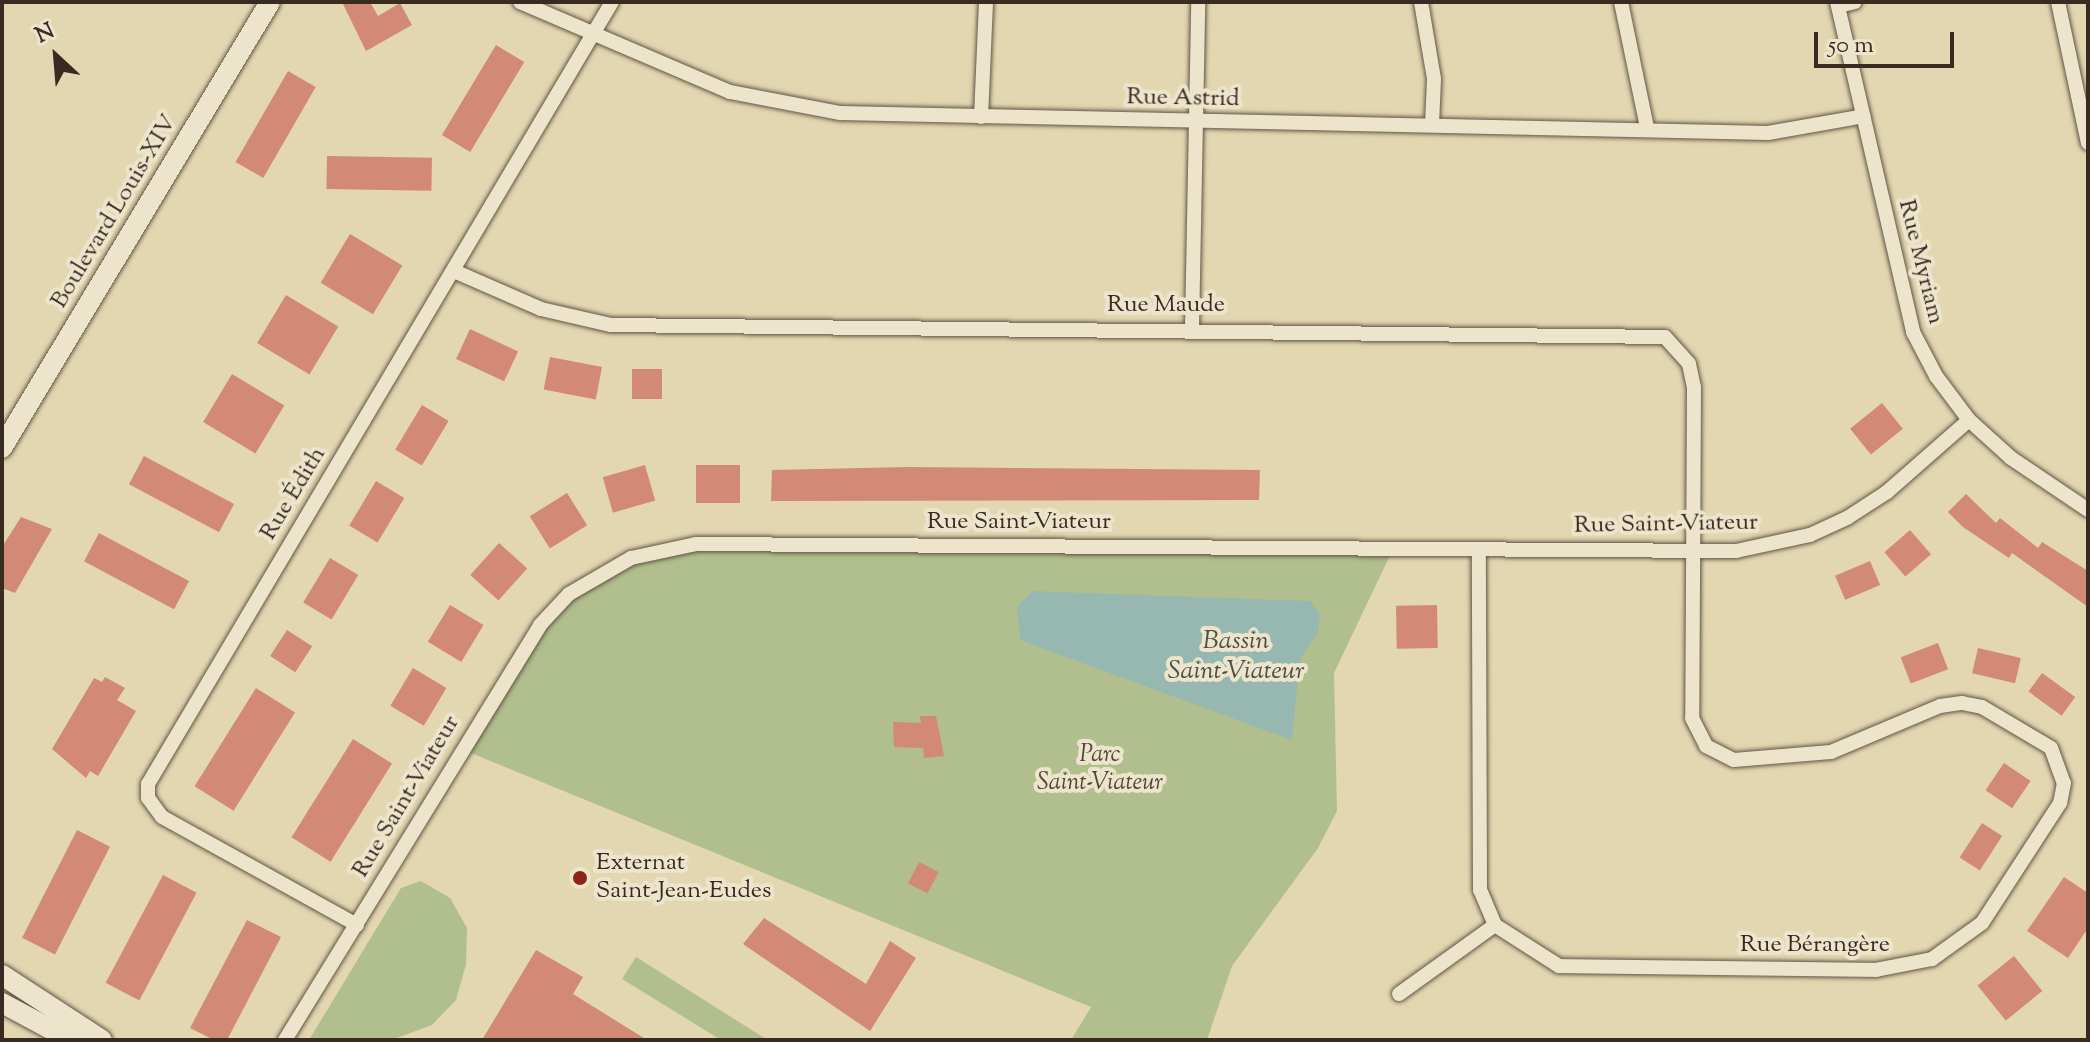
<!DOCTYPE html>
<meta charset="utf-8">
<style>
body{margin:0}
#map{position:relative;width:2090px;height:1042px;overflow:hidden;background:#e2d7b0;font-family:"Sorts Mill Goudy",serif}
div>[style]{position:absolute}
.green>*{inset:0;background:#b0bf8d}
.water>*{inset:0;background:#96b8b1}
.building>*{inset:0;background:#d28975;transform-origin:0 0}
.roads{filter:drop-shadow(0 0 2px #635546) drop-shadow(0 0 2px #635546)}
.street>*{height:14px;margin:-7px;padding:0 7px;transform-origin:7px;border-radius:7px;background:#ece5cc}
.secondary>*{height:20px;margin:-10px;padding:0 10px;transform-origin:10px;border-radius:10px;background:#ece5cc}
.dots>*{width:22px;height:22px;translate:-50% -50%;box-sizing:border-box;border:4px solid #ece5cc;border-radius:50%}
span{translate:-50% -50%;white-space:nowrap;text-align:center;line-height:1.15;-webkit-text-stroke:8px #ece5cc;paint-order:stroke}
.street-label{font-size:24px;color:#392a22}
.park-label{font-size:24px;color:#514837;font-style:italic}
.poi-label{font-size:24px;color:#392a22}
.left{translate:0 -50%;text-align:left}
.water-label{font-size:26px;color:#504e46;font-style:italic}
.frame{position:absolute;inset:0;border:4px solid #392a22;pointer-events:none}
.north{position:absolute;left:16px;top:16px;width:80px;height:80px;-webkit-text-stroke:6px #ece5cc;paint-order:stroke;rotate:334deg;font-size:22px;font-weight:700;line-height:32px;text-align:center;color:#392a22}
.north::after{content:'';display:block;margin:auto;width:28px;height:36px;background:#392a22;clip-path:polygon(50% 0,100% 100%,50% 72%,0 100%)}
.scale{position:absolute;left:1814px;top:32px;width:140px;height:36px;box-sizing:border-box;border:4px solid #392a22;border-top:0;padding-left:10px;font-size:24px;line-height:28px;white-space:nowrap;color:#392a22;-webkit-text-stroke:6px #ece5cc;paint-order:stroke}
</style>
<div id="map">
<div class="green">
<i style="clip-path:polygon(673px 547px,1394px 547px,1334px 673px,1337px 811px,1318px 848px,1232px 966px,1207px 1040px,1071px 1040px,1091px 1007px,461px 749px,509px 668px,592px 577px)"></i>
<i style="clip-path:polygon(421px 881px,450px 898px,467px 928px,466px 964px,456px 1000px,432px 1025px,391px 1040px,309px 1040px,401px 888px)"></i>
<i style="clip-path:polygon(636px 957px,766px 1039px,721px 1040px,622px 979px)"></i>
</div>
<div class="water">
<i style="clip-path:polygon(1032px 591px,1310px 601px,1320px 615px,1318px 632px,1300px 659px,1292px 740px,1020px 640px,1017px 607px)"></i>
</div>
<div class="building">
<i style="clip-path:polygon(342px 2px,370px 2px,378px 16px,400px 3px,412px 25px,366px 51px)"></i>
<i style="left:496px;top:45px;width:33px;height:105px;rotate:31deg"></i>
<i style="left:288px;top:71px;width:32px;height:105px;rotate:30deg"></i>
<i style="left:327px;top:156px;width:105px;height:33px;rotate:1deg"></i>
<i style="left:350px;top:234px;width:61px;height:57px;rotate:31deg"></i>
<i style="left:286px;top:295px;width:61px;height:56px;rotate:31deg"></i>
<i style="left:470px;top:329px;width:53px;height:33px;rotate:25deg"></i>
<i style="left:550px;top:357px;width:53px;height:33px;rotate:11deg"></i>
<i style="left:662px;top:369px;width:30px;height:30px;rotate:90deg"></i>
<i style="left:232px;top:374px;width:61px;height:56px;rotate:31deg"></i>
<i style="left:1882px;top:403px;width:33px;height:41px;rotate:51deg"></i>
<i style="left:422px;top:405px;width:31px;height:52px;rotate:31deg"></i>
<i style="left:144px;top:456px;width:102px;height:32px;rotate:28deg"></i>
<i style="left:645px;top:465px;width:37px;height:44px;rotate:74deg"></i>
<i style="left:696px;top:465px;width:44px;height:38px"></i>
<i style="clip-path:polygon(908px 467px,1260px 470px,1259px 500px,771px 501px,772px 470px)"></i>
<i style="left:376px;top:481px;width:33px;height:52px;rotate:31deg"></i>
<i style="left:567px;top:493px;width:38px;height:44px;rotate:58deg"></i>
<i style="clip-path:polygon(1966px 494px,1996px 523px,2000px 518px,2038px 548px,2042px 542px,2088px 571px,2088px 607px,2012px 553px,2009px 558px,1963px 527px,1948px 512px)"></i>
<i style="clip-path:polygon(21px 517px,52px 529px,15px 593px,2px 588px,2px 547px)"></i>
<i style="left:1910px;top:530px;width:32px;height:34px;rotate:49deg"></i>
<i style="left:99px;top:533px;width:102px;height:32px;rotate:28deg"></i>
<i style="left:499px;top:543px;width:38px;height:43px;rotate:42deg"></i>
<i style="left:330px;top:558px;width:33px;height:52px;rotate:31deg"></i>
<i style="left:1870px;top:561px;width:26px;height:38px;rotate:67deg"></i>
<i style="left:450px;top:605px;width:39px;height:43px;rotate:31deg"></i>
<i style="left:1437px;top:605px;width:43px;height:41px;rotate:89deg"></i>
<i style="left:287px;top:630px;width:30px;height:31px;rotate:33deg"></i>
<i style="left:1938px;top:643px;width:28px;height:40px;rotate:69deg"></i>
<i style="left:1978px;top:648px;width:44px;height:26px;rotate:13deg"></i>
<i style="left:413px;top:668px;width:39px;height:44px;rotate:31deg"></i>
<i style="left:2042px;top:673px;width:41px;height:23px;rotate:36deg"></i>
<i style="clip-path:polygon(105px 677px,125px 688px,117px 700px,136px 711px,98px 776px,90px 771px,86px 778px,52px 749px,94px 678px,102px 682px)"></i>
<i style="left:256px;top:688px;width:46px;height:116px;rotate:32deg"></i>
<i style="clip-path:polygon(920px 716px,936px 716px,944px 756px,924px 758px,923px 748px,894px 747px,893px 722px,921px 723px)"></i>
<i style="left:353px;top:739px;width:46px;height:116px;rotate:32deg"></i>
<i style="left:2004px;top:763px;width:32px;height:33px;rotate:34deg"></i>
<i style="left:1982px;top:823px;width:24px;height:41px;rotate:33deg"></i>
<i style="left:77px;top:830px;width:37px;height:121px;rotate:27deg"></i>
<i style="left:919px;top:862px;width:22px;height:24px;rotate:27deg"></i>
<i style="left:163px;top:875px;width:38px;height:122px;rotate:28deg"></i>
<i style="clip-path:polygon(2064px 877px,2088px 893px,2088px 928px,2068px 958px,2027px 931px)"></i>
<i style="clip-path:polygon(764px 918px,866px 984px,890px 941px,916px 958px,870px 1031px,743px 944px)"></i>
<i style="clip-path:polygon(247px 920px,281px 937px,227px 1040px,214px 1040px,190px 1028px)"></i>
<i style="clip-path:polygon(536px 950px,583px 977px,573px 994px,647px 1040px,482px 1040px)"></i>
<i style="left:2014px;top:956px;width:45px;height:47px;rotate:51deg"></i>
</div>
<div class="roads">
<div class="street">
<i style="left:520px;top:2px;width:228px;rotate:23.2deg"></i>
<i style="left:730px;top:92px;width:112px;rotate:10.8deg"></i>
<i style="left:840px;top:113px;width:928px;rotate:1.23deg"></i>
<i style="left:1768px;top:133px;width:97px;rotate:-10deg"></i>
<i style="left:1421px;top:2px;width:78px;rotate:80.4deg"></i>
<i style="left:1434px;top:79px;width:45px;rotate:92.5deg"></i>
<i style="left:1621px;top:2px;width:129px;rotate:78.3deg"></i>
<i style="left:1837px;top:2px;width:339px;rotate:77deg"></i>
<i style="left:1913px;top:332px;width:50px;rotate:62.4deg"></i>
<i style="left:1936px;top:376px;width:55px;rotate:53.1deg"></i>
<i style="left:1969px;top:420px;width:57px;rotate:42.1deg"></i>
<i style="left:2011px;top:458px;width:93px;rotate:34deg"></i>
<i style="left:2058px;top:2px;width:144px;rotate:78deg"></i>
<i style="left:1838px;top:6px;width:17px;rotate:-13deg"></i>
<i style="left:981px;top:117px;width:115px;rotate:-87.5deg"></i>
<i style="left:454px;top:271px;width:95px;rotate:23.6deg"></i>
<i style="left:541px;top:309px;width:72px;rotate:12.9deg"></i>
<i style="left:611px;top:325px;width:1054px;rotate:0.65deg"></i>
<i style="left:1665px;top:337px;width:36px;rotate:48deg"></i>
<i style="left:1689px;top:364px;width:24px;rotate:78deg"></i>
<i style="left:1694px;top:387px;width:331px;rotate:90.3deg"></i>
<i style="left:1692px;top:718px;width:31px;rotate:63deg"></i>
<i style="left:1706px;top:746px;width:31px;rotate:27deg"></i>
<i style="left:1734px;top:760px;width:97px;rotate:-4.7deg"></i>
<i style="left:1831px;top:752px;width:118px;rotate:-22.9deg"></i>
<i style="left:1940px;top:706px;width:22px;rotate:-8deg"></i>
<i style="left:1962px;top:703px;width:20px;rotate:11deg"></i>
<i style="left:1982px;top:707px;width:80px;rotate:30.7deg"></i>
<i style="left:2051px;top:748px;width:37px;rotate:70deg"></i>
<i style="left:2064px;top:783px;width:20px;rotate:101deg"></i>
<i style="left:2060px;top:803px;width:143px;rotate:123deg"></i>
<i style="left:1982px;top:923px;width:62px;rotate:144.2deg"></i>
<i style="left:1932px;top:959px;width:57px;rotate:168.9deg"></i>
<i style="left:1876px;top:970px;width:317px;rotate:-179.3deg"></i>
<i style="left:1559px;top:966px;width:76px;rotate:-147.4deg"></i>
<i style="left:1495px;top:925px;width:38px;rotate:-113deg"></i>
<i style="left:1480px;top:890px;width:341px;rotate:-90.2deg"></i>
<i style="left:1192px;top:328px;width:326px;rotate:-88.9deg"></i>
<i style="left:357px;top:925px;width:223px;rotate:-151deg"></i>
<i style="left:162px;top:817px;width:24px;rotate:-126deg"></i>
<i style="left:148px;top:798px;width:14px;rotate:-90deg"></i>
<i style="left:148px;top:784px;width:909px;rotate:-59.32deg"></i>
<i style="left:1399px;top:994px;width:118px;rotate:-35.7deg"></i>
<i style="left:285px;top:1040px;width:487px;rotate:-58.4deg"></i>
<i style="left:540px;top:625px;width:42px;rotate:-46.9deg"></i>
<i style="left:569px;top:594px;width:72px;rotate:-30.1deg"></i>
<i style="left:631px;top:558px;width:66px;rotate:-12.2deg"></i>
<i style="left:696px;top:544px;width:1040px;rotate:0.39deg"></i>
<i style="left:1736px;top:551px;width:76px;rotate:-12.2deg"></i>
<i style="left:1810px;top:535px;width:41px;rotate:-24.7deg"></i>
<i style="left:1847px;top:518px;width:48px;rotate:-33deg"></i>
<i style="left:1887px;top:492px;width:109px;rotate:-41.3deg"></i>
</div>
<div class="secondary">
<i style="left:2px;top:448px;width:520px;rotate:-59deg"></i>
<i style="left:2px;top:975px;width:119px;rotate:33deg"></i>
<i style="left:2px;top:1003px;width:78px;rotate:28.2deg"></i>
</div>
</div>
<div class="dots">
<i style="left:580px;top:878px;background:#8f2418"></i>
</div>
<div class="street-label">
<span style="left:1183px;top:99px;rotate:1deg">Rue Astrid</span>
<span style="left:115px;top:212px;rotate:-59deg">Boulevard Louis-XIV</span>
<span style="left:1920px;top:262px;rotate:76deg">Rue Myriam</span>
<span style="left:1166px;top:306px">Rue Maude</span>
<span style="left:294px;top:494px;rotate:-59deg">Rue Édith</span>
<span style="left:1019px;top:523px">Rue Saint-Viateur</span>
<span style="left:1666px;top:525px;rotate:-1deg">Rue Saint-Viateur</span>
<span style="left:407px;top:797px;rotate:-59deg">Rue Saint-Viateur</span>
<span style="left:1815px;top:946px">Rue Bérangère</span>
</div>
<div class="park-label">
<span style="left:1100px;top:770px">Parc<br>Saint-Viateur</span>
</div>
<div class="poi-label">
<span class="left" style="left:596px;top:878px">Externat<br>Saint-Jean-Eudes</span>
</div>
<div class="water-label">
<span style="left:1236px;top:657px">Bassin<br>Saint-Viateur</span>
</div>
<div class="frame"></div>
<div class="north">N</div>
<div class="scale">50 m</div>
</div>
